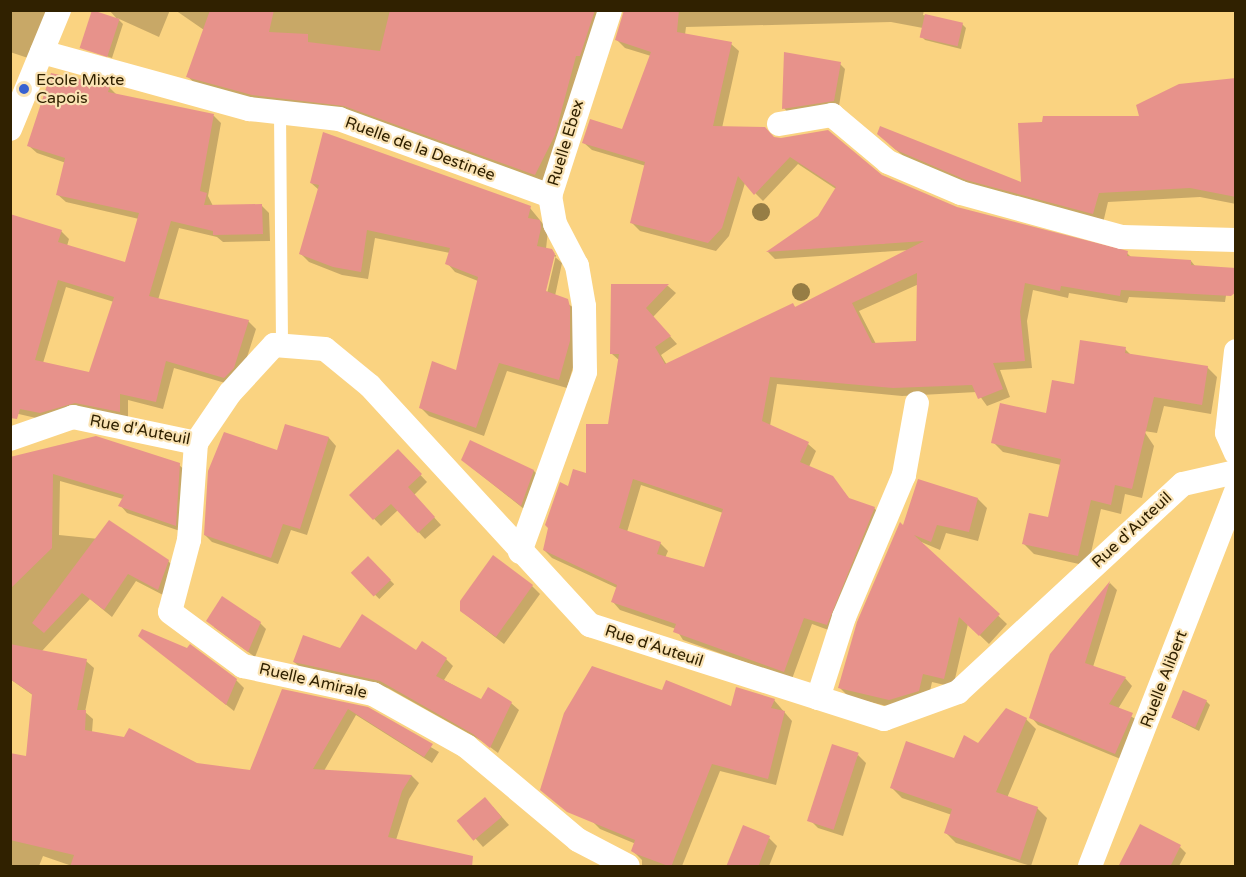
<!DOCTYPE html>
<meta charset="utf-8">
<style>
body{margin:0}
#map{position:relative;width:1246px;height:877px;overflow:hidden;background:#fad381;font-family:"Varela Round",sans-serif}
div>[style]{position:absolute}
.shadow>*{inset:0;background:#0003;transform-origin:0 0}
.building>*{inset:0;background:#e7928b;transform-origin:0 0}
.service>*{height:12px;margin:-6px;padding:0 6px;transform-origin:6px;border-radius:6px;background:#fff}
.minor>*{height:24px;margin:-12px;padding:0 12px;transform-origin:12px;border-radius:12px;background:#fff}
.trees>*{width:18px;height:18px;margin:-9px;border-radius:50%;background:#967d45}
.dots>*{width:16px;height:16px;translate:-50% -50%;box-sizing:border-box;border:3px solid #fae3b4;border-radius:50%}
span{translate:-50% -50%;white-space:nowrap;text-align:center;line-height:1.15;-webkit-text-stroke:4.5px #fae3b4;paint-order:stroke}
.poi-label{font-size:16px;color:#302100}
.left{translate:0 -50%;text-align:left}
.street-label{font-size:16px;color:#302100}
.frame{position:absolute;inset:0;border:12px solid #302100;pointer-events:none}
</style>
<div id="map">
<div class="shadow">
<i style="clip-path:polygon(10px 10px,49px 10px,31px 59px,10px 52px)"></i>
<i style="clip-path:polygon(109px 10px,170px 10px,159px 37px,117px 18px,123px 24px,112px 58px,83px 48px,118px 20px)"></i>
<i style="clip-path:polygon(175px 10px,606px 10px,543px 182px,196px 84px,188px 77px,204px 30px)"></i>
<i style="clip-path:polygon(evenodd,625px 10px,924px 10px,923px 15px,962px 24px,966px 28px,961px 49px,925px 40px,921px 36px,923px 28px,891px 22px,686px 27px,685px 35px,731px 44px,739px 51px,722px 128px,774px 139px,881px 176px,955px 208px,1127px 253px,1132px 258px,1191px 261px,1196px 267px,1229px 276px,1225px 302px,1129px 297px,1127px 303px,1069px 293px,1068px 298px,1033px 290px,1027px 321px,1032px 368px,1000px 370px,1010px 397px,987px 406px,977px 392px,902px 396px,777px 384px,770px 426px,808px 444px,816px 451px,809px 467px,832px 477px,851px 501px,874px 508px,882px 516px,834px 632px,812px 624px,792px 679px,683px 640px,676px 629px,620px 610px,613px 602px,617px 588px,552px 558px,544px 550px,569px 488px,588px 475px,609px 426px,620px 361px,612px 354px,613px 285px,668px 286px,676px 293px,653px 317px,677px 344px,661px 355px,667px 365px,793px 305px,796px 308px,910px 250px,775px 259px,768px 252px,819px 217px,836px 189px,798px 164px,763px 201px,745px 183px,729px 236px,716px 251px,640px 231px,632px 223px,646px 166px,592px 150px,584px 143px,623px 131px,651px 56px,625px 48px,617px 40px,625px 10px,919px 284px,917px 343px,876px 344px,859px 311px,919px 284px,625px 10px,641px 485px,723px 513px,705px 569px,665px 558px,668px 551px,660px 543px,627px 532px,641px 485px)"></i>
<i style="clip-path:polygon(840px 64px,845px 69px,839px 106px,789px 114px,784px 108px)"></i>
<i style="clip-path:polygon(evenodd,73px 77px,109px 87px,118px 96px,214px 116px,221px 123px,208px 196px,213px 206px,261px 205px,269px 213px,270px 241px,223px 242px,217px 237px,179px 228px,158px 300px,248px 321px,256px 329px,241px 376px,232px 385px,174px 368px,163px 409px,128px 400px,128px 419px,49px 421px,10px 412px,10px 215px,61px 231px,69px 239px,67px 246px,126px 264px,139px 219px,66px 202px,58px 195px,66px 163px,37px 153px,29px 146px,69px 90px,73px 77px,66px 287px,114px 302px,90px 373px,43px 363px,66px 287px)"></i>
<i style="clip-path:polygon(1236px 79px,1236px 204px,1200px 197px,1108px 202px,1103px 223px,977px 188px,907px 159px,889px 144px,1023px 184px,1140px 117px)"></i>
<i style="clip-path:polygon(evenodd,311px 183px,530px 208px,548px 230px,546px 249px,562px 263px,555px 296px,576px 309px,578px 350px,567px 388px,507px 371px,484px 436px,429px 416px,421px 408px,457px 372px,478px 281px,455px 272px,447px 263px,450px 253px,375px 238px,368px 279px,342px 275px,309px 262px,301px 254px,319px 190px,311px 183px,553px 255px,556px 255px,546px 298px,543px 298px,553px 255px)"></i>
<i style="clip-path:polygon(1125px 349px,1132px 356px,1207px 367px,1217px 377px,1211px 414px,1164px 406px,1157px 433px,1144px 431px,1154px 446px,1142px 498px,1125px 494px,1121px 514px,1101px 509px,1088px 566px,1034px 554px,1024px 544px,1049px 519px,1061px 465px,1003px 452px,993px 442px,1048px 415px,1075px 386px)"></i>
<i style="clip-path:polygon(286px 425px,329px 438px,336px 446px,307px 535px,291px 530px,278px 564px,212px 542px,205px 535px,278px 452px)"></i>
<i style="clip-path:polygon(471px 442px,534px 471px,541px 479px,529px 513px,471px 467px)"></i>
<i style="clip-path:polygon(398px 451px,427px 482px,414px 495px,441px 525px,425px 539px,398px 510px,381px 526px,351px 495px)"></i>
<i style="clip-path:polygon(179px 465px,187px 472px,183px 532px,127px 513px,120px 505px,123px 499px,60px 481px,59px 535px,99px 539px,168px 561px,176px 569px,165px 596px,136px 581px,112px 617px,90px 599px,41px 652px,86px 661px,94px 668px,85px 712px,93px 719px,92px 732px,197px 765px,251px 771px,283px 691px,367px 709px,439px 752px,432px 763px,356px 715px,324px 771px,412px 776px,419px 783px,409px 799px,396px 840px,72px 866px,43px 856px,39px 866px,10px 866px,10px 754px,27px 758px,34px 696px,10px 679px,12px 466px)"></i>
<i style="clip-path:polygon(978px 499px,987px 508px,978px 541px,946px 533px,940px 550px,919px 541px,1007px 624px,989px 644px,968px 624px,953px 687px,932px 682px,928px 700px,899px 709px,849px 697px,840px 688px,904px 528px)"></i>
<i style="left:368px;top:558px;width:37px;height:21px;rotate:45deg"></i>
<i style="clip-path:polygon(1110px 583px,1117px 590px,1093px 667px,1125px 678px,1132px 686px,1118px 709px,1139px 721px,1123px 760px,1038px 725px,1031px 717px,1051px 655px)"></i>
<i style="clip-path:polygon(532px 586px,540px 594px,504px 644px,461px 611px)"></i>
<i style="clip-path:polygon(260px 623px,266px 629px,255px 657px,214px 627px)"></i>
<i style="clip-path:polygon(140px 636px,236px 680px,244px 688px,234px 711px)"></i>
<i style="clip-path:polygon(340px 649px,446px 659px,453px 666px,444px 680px,482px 701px,511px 703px,519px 710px,498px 753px,482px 741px,388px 688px,302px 669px,294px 662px)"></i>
<i style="clip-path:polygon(663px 692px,732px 708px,774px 700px,792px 721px,776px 785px,720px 771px,682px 866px,642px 866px,642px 860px,633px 851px,636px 844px,600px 829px,592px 821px)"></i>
<i style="clip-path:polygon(1206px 701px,1210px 705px,1199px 731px,1173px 718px)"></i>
<i style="clip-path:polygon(1026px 719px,1036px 729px,1007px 798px,1037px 808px,1047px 818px,1031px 866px,956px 843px,946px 833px,952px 815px,902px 798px,892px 788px,955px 760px)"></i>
<i style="clip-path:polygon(858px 755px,866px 763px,843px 836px,818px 828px,810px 820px)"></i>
<i style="clip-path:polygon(493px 807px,509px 825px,483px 847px,460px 821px)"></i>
<i style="clip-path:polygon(769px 838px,777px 846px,769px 866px,728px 866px)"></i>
<i style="clip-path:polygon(1180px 847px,1186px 853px,1179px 866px,1128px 866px)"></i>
</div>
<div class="building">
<i style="left:92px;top:10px;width:29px;height:40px;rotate:18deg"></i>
<i style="clip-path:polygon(210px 10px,274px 10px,269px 32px,308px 34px,308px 42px,380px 51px,390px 10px,595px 10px,580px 56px,576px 56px,555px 135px,535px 175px,344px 106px,252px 95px,186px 77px)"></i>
<i style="clip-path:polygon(evenodd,624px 10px,679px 10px,677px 32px,732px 42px,713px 126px,765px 127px,774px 137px,781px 138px,828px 130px,882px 175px,957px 207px,1128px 251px,1127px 256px,1191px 260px,1191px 265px,1236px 268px,1236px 292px,1231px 296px,1121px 290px,1120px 296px,1061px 286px,1060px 291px,1025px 283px,1020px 312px,1025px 361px,993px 363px,1003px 389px,978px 399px,972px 385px,893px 388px,770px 377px,762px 421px,809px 442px,800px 462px,833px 476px,849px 498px,875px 507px,827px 625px,804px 618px,784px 672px,673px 632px,676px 624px,611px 602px,617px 585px,543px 550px,548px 528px,545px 525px,560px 482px,568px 486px,573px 469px,586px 473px,586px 424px,608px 424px,619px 354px,610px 354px,611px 284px,669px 284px,646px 308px,671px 336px,655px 347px,665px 364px,793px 303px,795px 307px,924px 241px,766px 252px,818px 216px,836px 187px,790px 157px,754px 195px,738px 176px,722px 228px,708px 243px,630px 223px,645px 162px,582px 143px,590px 119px,622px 129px,651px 52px,615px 40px,624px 10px,917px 273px,916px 341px,872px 343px,852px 303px,917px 273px,624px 10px,633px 479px,723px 509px,704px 567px,657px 554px,661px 542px,619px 528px,633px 479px)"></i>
<i style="left:925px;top:14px;width:39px;height:24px;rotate:13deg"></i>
<i style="clip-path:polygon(784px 52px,841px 62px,834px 101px,782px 109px)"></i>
<i style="clip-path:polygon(evenodd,51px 73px,110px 86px,108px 92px,214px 114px,200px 191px,207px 193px,204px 205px,262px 204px,263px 234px,213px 235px,213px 231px,171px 221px,149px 296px,249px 320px,234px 368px,224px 378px,166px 361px,156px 402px,120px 394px,120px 412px,75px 403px,40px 413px,20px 409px,17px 419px,10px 418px,10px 214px,62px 230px,58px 242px,125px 262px,139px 213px,56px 195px,65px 158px,27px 146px,51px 73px,58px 280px,114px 297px,89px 372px,35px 360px,58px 280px)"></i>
<i style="clip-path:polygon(1236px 78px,1236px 197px,1190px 188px,1099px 193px,1093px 214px,966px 180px,896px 150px,877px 134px,880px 126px,1021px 182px,1018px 123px,1042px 122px,1043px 116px,1139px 116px,1136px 105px,1179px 84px)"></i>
<i style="clip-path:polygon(323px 132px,531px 206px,528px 218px,540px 220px,541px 228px,537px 246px,552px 249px,555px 254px,546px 291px,568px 299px,570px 307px,570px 341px,559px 380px,499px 363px,476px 428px,419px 408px,432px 361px,456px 370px,478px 277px,445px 264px,450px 248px,367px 230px,361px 272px,333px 267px,299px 254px,319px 185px,310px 183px)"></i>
<i style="clip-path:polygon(1080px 340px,1126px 347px,1125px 353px,1208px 366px,1202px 405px,1154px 397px,1132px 489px,1115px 485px,1111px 505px,1091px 500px,1078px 556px,1022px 544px,1029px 513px,1048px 517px,1061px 459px,991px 443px,1000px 403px,1046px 413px,1052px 380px,1074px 384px)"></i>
<i style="clip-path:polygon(285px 424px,329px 437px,300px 529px,283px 524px,271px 558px,204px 535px,208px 471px,224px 432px,277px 450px)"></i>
<i style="clip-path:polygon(96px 436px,180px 463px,176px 526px,118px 506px,124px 495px,53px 474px,52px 548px,10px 589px,10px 457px)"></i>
<i style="clip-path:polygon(470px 440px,534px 470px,521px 506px,461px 460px)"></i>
<i style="clip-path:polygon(398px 449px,422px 474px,408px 487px,435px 517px,418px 533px,391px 504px,373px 520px,349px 495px)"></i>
<i style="clip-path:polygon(918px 479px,978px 498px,969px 532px,937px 525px,931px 542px,914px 535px,1000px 614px,979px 636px,959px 617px,944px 679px,923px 674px,919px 691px,889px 700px,838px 688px,857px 622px,900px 522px,903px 525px)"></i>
<i style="clip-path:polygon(109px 520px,169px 560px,158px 590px,128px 574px,104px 610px,82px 593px,44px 633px,32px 623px)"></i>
<i style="clip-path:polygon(493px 555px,533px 585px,496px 637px,460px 611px,460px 601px)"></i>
<i style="left:368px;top:556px;width:33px;height:24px;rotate:46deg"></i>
<i style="clip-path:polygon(1110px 581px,1085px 663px,1126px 677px,1109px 704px,1133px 713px,1115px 754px,1029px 718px,1050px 654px)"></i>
<i style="clip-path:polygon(222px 596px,261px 622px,248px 652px,206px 621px)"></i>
<i style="clip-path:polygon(362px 614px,416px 650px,422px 641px,447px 658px,436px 676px,481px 699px,488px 687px,512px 702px,490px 748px,473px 734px,380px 681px,293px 662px,303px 635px,340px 648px)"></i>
<i style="clip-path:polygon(142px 629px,187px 648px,190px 644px,237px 679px,226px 705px,138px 636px)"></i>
<i style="clip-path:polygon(10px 644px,87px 659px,77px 710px,86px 710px,85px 730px,124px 737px,129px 728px,197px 763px,250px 770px,282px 689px,368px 707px,433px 744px,424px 757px,348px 709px,313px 769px,412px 775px,402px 791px,388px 837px,473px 856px,472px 867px,70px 867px,74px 855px,10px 840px,10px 753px,26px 756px,32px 694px,10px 679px)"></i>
<i style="clip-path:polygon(592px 666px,662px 690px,666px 680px,731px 706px,736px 687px,775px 699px,771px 708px,785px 711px,768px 779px,712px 764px,671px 867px,636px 854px,631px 851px,635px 840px,567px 812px,540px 790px,564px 713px)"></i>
<i style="left:1183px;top:690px;width:26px;height:30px;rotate:23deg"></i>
<i style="clip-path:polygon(1006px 708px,1027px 718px,996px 792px,1038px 807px,1020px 860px,944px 833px,952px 809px,890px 788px,906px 741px,954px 758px,964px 735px,978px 743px)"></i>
<i style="left:832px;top:744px;width:28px;height:81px;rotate:18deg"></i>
<i style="left:485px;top:797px;width:26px;height:37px;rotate:50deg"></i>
<i style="clip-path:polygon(1140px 824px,1181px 845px,1170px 867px,1118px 867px)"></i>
<i style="clip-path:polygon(743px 825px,770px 836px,758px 867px,726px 867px)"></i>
</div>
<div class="service">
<i style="left:280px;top:113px;width:232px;rotate:89.5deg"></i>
</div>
<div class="minor">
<i style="left:42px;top:52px;width:215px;rotate:15.4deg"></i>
<i style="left:249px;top:109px;width:91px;rotate:6.3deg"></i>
<i style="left:339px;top:119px;width:225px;rotate:20deg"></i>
<i style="left:779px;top:124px;width:54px;rotate:-9.6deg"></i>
<i style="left:832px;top:115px;width:73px;rotate:40deg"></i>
<i style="left:888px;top:162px;width:79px;rotate:23deg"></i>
<i style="left:961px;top:193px;width:167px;rotate:15.3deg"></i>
<i style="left:1122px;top:237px;width:114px;rotate:1.5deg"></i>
<i style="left:10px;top:129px;width:129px;rotate:-67.6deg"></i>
<i style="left:1236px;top:351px;width:82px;rotate:96.3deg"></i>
<i style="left:1227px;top:433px;width:22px;rotate:66deg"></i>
<i style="left:10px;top:439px;width:67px;rotate:-19.2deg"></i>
<i style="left:73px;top:417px;width:126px;rotate:11.9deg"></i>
<i style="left:196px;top:443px;width:60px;rotate:-55.8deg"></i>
<i style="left:230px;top:393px;width:65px;rotate:-47.5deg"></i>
<i style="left:274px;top:345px;width:51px;rotate:4.5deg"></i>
<i style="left:325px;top:349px;width:58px;rotate:39.4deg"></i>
<i style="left:370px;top:386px;width:325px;rotate:47.4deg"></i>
<i style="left:590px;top:625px;width:309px;rotate:17.7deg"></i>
<i style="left:884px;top:719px;width:79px;rotate:-20deg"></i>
<i style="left:958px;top:692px;width:306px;rotate:-42.8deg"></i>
<i style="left:1183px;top:484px;width:54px;rotate:-12.8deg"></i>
<i style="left:196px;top:443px;width:97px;rotate:94.1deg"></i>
<i style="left:189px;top:540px;width:74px;rotate:104.8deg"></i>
<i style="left:170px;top:612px;width:91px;rotate:36.5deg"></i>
<i style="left:243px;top:666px;width:133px;rotate:12.2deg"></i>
<i style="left:373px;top:694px;width:107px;rotate:29.2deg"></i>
<i style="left:466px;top:746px;width:146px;rotate:40deg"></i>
<i style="left:578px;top:840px;width:56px;rotate:27.5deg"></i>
<i style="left:520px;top:552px;width:191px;rotate:-70.1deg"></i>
<i style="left:585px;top:372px;width:66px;rotate:-90.9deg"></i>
<i style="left:584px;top:306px;width:41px;rotate:-99.9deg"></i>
<i style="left:577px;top:266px;width:47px;rotate:-117.6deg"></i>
<i style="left:555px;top:224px;width:28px;rotate:-100deg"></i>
<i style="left:550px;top:196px;width:195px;rotate:-72.1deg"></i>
<i style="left:818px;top:698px;width:85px;rotate:-72.2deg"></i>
<i style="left:844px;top:617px;width:154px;rotate:-67.1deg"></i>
<i style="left:904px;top:475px;width:73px;rotate:-79.8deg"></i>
<i style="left:1090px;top:866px;width:402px;rotate:-68.7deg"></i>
</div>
<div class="trees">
<i style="left:761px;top:212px"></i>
<i style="left:801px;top:292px"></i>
</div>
<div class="dots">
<i style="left:24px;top:89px;background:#3761d1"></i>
</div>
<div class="poi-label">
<span class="left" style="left:36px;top:89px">Ecole Mixte<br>Capois</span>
</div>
<div class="street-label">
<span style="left:566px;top:143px;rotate:-73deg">Ruelle Ebex</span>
<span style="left:420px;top:149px;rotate:20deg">Ruelle de la Destinée</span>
<span style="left:140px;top:430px;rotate:11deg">Rue d'Auteuil</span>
<span style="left:1132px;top:530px;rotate:-43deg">Rue d'Auteuil</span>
<span style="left:654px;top:646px;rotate:18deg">Rue d'Auteuil</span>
<span style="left:1164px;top:679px;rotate:-69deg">Ruelle Alibert</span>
<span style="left:313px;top:681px;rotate:13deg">Ruelle Amirale</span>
</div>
<div class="frame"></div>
</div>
